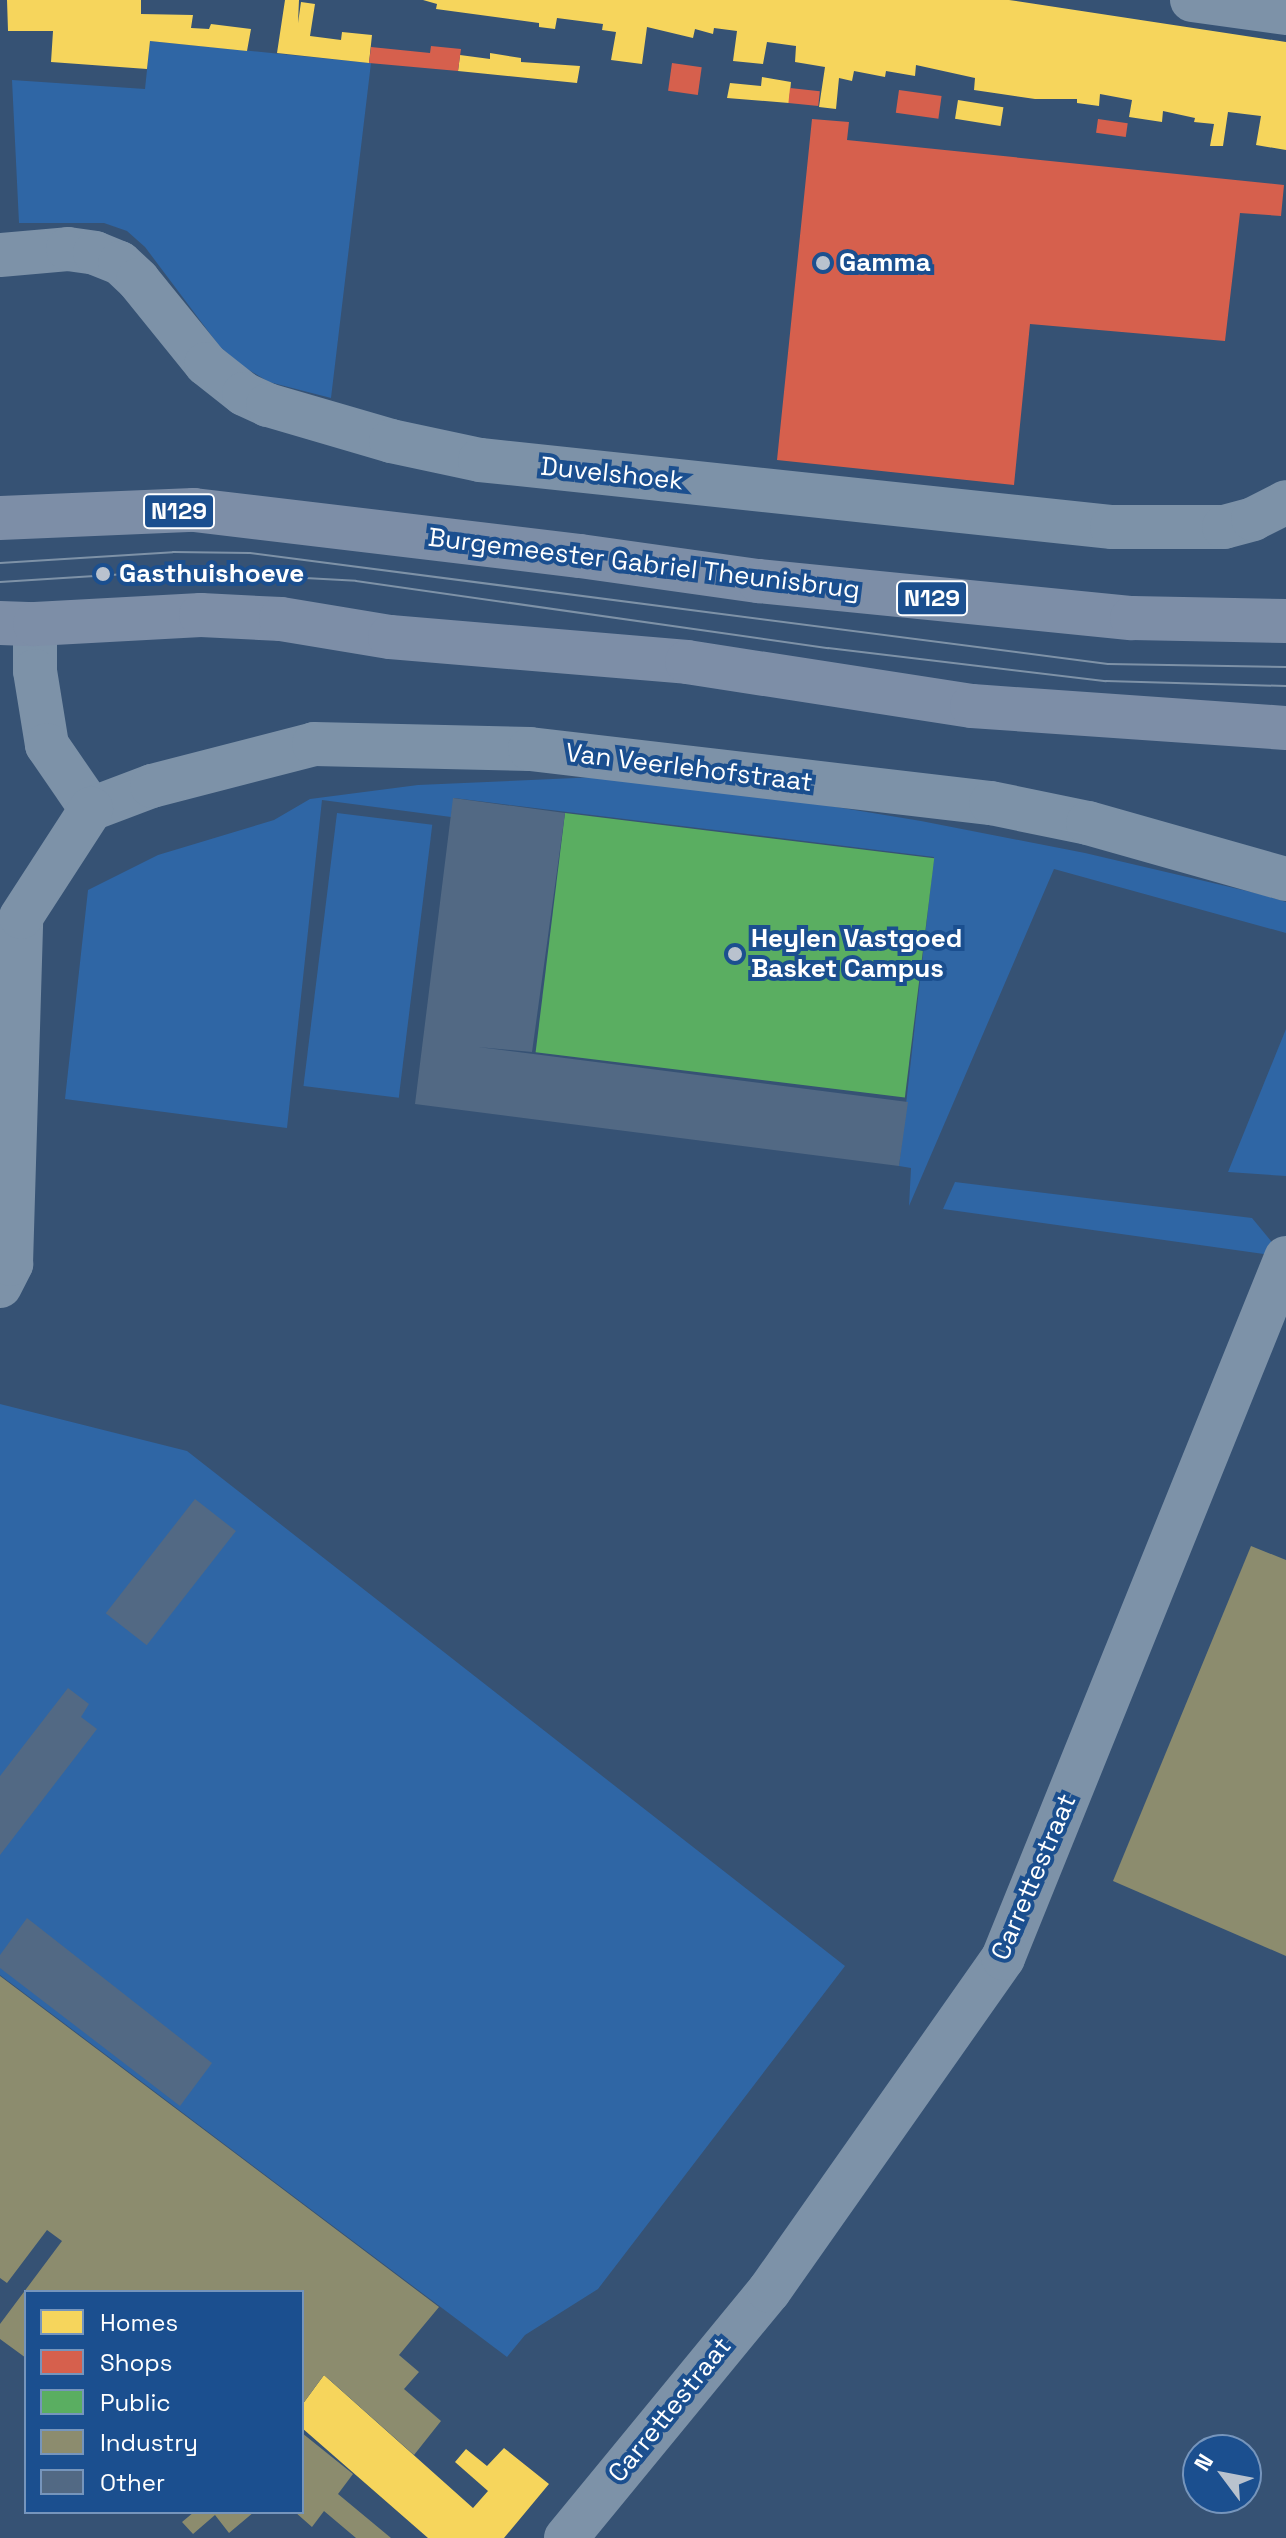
<!DOCTYPE html>
<style>
body{margin:0}
#map{position:relative;width:1286px;height:2538px;overflow:hidden;background:#365274;font-family:"Space Grotesk",sans-serif}
div>[style]{position:absolute}
.green>*{inset:0;background:#2f66a5;transform-origin:0 0}
.homes>*{inset:0;background:#f6d55c;transform-origin:0 0}
.shops>*{inset:0;background:#d6604d;transform-origin:0 0}
.public>*{inset:0;background:#5aae61;transform-origin:0 0}
.industry>*{inset:0;background:#8c8c6e}
.building>*{inset:0;background:#526984;transform-origin:0 0}
.minor>*{height:44px;margin:-22px;padding:0 22px;transform-origin:22px;border-radius:22px;background:#7d92a8}
.major>*{height:44px;margin:-22px;padding:0 22px;transform-origin:22px;border-radius:22px;background:#7d8ea7}
.tram>*{height:2px;margin:-1px;padding:0 1px;transform-origin:1px;border-radius:1px;background:#7e92a7}
.dots>*{width:22px;height:22px;translate:-50% -50%;box-sizing:border-box;border:4px solid #1b4f8f;border-radius:50%}
span{translate:-50% -50%;white-space:nowrap;text-align:center;line-height:1.15;-webkit-text-stroke:8px #1b4f8f;paint-order:stroke}
.shield-label span{padding:2px 6px;background:#1b4f8f;border:2px solid;border-radius:6px;-webkit-text-stroke-width:0}
.shield-label{font-size:24px;color:#fff;font-weight:700}
.poi-label{font-size:26px;color:#fff;font-weight:700}
.left{translate:0 -50%;text-align:left}
.street-label{font-size:26px;color:#fff}
.legend{position:absolute;left:24px;top:2290px;width:280px;height:224px;box-sizing:border-box;background:#1b4f8f;border:2px solid #7695bc;margin:0;padding:10px 14px;list-style:none;font-size:24px;color:#fff}
.legend li{display:flex;align-items:center;gap:16px;height:40px}
.legend b{width:40px;border:2px solid #7695bc}
.north{position:absolute;left:1182px;top:2434px;width:80px;height:80px;box-sizing:border-box;background:#1b4f8f;border:2px solid #7695bc;border-radius:50%;rotate:302deg;font-size:22px;font-weight:700;line-height:32px;text-align:center;color:#fff}
.north::after{content:'';display:block;margin:auto;width:28px;height:36px;background:#b9c2ce;clip-path:polygon(50% 0,100% 100%,50% 72%,0 100%)}
</style>
<div id="map">
<div class="green">
<i style="clip-path:polygon(150px 41px,371px 63px,331px 398px,269px 382px,244px 367px,220px 347px,145px 247px,127px 231px,104px 223px,19px 223px,12px 80px,145px 89px)"></i>
<i style="clip-path:polygon(643px 775px,921px 821px,1085px 853px,1264px 895px,1286px 902px,1286px 933px,1054px 869px,909px 1206px,911px 1168px,899px 1166px,934px 857px,454px 798px,451px 817px,322px 800px,287px 1128px,65px 1099px,88px 890px,158px 855px,274px 820px,310px 799px,418px 785px)"></i>
<i style="left:337px;top:813px;width:96px;height:275px;rotate:7deg"></i>
<i style="clip-path:polygon(1286px 1029px,1286px 1176px,1228px 1172px)"></i>
<i style="clip-path:polygon(955px 1182px,1252px 1218px,1275px 1246px,1271px 1255px,943px 1209px)"></i>
<i style="clip-path:polygon(0 1404px,187px 1451px,845px 1966px,598px 2289px,525px 2335px,507px 2357px,0 1975px)"></i>
</div>
<div class="homes">
<i style="clip-path:polygon(7px 0,141px 0,141px 14px,193px 15px,191px 28px,209px 29px,211px 24px,251px 29px,247px 51px,150px 41px,147px 69px,51px 62px,53px 31px,8px 31px)"></i>
<i style="clip-path:polygon(285px 0,299px 0,298px 23px,301px 2px,315px 4px,310px 36px,341px 40px,342px 32px,372px 35px,369px 63px,277px 53px)"></i>
<i style="clip-path:polygon(423px 0,1009px 0,1286px 42px,1286px 150px,1256px 145px,1261px 116px,1228px 112px,1223px 146px,1210px 146px,1214px 124px,1194px 122px,1195px 118px,1163px 111px,1162px 122px,1129px 117px,1132px 100px,1100px 94px,1099px 106px,1077px 103px,1077px 99px,1035px 99px,974px 90px,975px 78px,916px 65px,915px 76px,886px 71px,885px 77px,854px 71px,852px 81px,839px 78px,836px 109px,819px 107px,825px 67px,795px 62px,796px 46px,767px 42px,763px 64px,733px 61px,737px 31px,714px 28px,713px 34px,695px 29px,693px 38px,647px 27px,642px 64px,611px 60px,616px 32px,602px 30px,603px 24px,557px 18px,555px 29px,539px 27px,539px 23px,436px 9px,437px 4px)"></i>
<i style="clip-path:polygon(490px 53px,521px 58px,521px 62px,580px 66px,577px 83px,458px 71px,460px 55px,490px 59px)"></i>
<i style="clip-path:polygon(762px 77px,791px 82px,789px 103px,727px 98px,730px 83px,761px 86px)"></i>
<i style="left:958px;top:100px;width:46px;height:19px;rotate:9deg"></i>
<i style="clip-path:polygon(324px 2375px,473px 2508px,488px 2491px,455px 2462px,466px 2449px,487px 2466px,504px 2448px,549px 2484px,504px 2538px,428px 2538px,302px 2428px,302px 2405px)"></i>
</div>
<div class="shops">
<i style="clip-path:polygon(431px 46px,461px 49px,458px 71px,369px 63px,371px 47px,430px 53px)"></i>
<i style="left:672px;top:63px;width:30px;height:28px;rotate:8deg"></i>
<i style="left:790px;top:88px;width:30px;height:15px;rotate:6deg"></i>
<i style="left:899px;top:90px;width:43px;height:23px;rotate:8deg"></i>
<i style="clip-path:polygon(812px 119px,849px 122px,847px 140px,1284px 185px,1281px 216px,1240px 213px,1225px 341px,1030px 324px,1014px 485px,777px 460px)"></i>
<i style="left:1098px;top:119px;width:30px;height:14px;rotate:8deg"></i>
</div>
<div class="public">
<i style="left:565px;top:813px;width:372px;height:241px;rotate:7deg"></i>
</div>
<div class="industry">
<i style="clip-path:polygon(1251px 1546px,1286px 1560px,1286px 1956px,1113px 1881px)"></i>
<i style="clip-path:polygon(0 1976px,439px 2307px,399px 2355px,419px 2372px,404px 2389px,441px 2421px,414px 2455px,324px 2375px,302px 2405px,302px 2292px,26px 2292px,26px 2358px,0 2339px,0 2324px,62px 2241px,47px 2230px,7px 2283px,0 2278px)"></i>
<i style="clip-path:polygon(302px 2433px,353px 2474px,338px 2494px,391px 2538px,356px 2538px,324px 2511px,312px 2527px,295px 2512px,302px 2512px)"></i>
<i style="clip-path:polygon(194px 2512px,254px 2512px,229px 2533px,215px 2515px,193px 2534px,182px 2522px)"></i>
</div>
<div class="building">
<i style="clip-path:polygon(453px 798px,565px 813px,532px 1052px,478px 1047px,908px 1102px,899px 1166px,415px 1104px)"></i>
<i style="left:195px;top:1499px;width:52px;height:145px;rotate:38deg"></i>
<i style="clip-path:polygon(68px 1688px,89px 1704px,81px 1717px,97px 1729px,0 1855px,0 1776px)"></i>
<i style="clip-path:polygon(27px 1918px,212px 2063px,180px 2106px,0 1968px,0 1955px)"></i>
</div>
<div class="minor">
<i style="left:1192px;top:0;width:95px;rotate:7.9deg"></i>
<i style="left:0;top:255px;width:68px;rotate:-5deg"></i>
<i style="left:68px;top:249px;width:27px;rotate:8deg"></i>
<i style="left:95px;top:253px;width:27px;rotate:22deg"></i>
<i style="left:120px;top:263px;width:25px;rotate:43deg"></i>
<i style="left:138px;top:280px;width:108px;rotate:51deg"></i>
<i style="left:206px;top:364px;width:48px;rotate:38.3deg"></i>
<i style="left:244px;top:394px;width:26px;rotate:25deg"></i>
<i style="left:268px;top:405px;width:128px;rotate:16.3deg"></i>
<i style="left:391px;top:441px;width:91px;rotate:12.1deg"></i>
<i style="left:480px;top:460px;width:636px;rotate:6.05deg"></i>
<i style="left:1112px;top:527px;width:112px"></i>
<i style="left:1224px;top:527px;width:30px;rotate:-15deg"></i>
<i style="left:1253px;top:519px;width:37px;rotate:-27deg"></i>
<i style="left:35px;top:624px;width:47px;rotate:90deg"></i>
<i style="left:35px;top:671px;width:75px;rotate:80.8deg"></i>
<i style="left:47px;top:745px;width:78px;rotate:55.5deg"></i>
<i style="left:91px;top:809px;width:65px;rotate:-20.7deg"></i>
<i style="left:152px;top:786px;width:167px;rotate:-14.5deg"></i>
<i style="left:314px;top:744px;width:216px;rotate:1.3deg"></i>
<i style="left:530px;top:749px;width:464px;rotate:6.7deg"></i>
<i style="left:991px;top:803px;width:99px;rotate:11.7deg"></i>
<i style="left:1088px;top:823px;width:206px;rotate:15.8deg"></i>
<i style="left:0;top:1286px;width:25px;rotate:-63deg"></i>
<i style="left:11px;top:1264px;width:347px;rotate:-88.3deg"></i>
<i style="left:21px;top:917px;width:129px;rotate:-57.1deg"></i>
<i style="left:566px;top:2538px;width:320px;rotate:-50.6deg"></i>
<i style="left:769px;top:2291px;width:407px;rotate:-54.9deg"></i>
<i style="left:1003px;top:1958px;width:755px;rotate:-67.99deg"></i>
</div>
<div class="major">
<i style="left:0;top:518px;width:194px;rotate:-2.4deg"></i>
<i style="left:194px;top:510px;width:389px;rotate:6.8deg"></i>
<i style="left:580px;top:556px;width:181px;rotate:8deg"></i>
<i style="left:759px;top:581px;width:375px;rotate:5.7deg"></i>
<i style="left:1132px;top:618px;width:154px;rotate:1.1deg"></i>
<i style="left:0;top:623px;width:35px;rotate:2deg"></i>
<i style="left:35px;top:624px;width:166px;rotate:-3.1deg"></i>
<i style="left:201px;top:615px;width:80px;rotate:2.9deg"></i>
<i style="left:281px;top:619px;width:110px;rotate:9.4deg"></i>
<i style="left:390px;top:637px;width:298px;rotate:4.8deg"></i>
<i style="left:687px;top:662px;width:288px;rotate:8.8deg"></i>
<i style="left:972px;top:706px;width:315px;rotate:4deg"></i>
</div>
<div class="tram">
<i style="left:0;top:563px;width:173px;rotate:-3.6deg"></i>
<i style="left:173px;top:552px;width:77px;rotate:0.7deg"></i>
<i style="left:250px;top:553px;width:865px;rotate:7.37deg"></i>
<i style="left:1108px;top:664px;width:178px;rotate:1deg"></i>
<i style="left:0;top:582px;width:174px;rotate:-3.6deg"></i>
<i style="left:174px;top:571px;width:182px;rotate:3.1deg"></i>
<i style="left:356px;top:581px;width:477px;rotate:8.1deg"></i>
<i style="left:828px;top:648px;width:280px;rotate:6.8deg"></i>
<i style="left:1106px;top:681px;width:180px;rotate:1.6deg"></i>
</div>
<div class="dots">
<i style="left:823px;top:263px;background:#b9c2ce"></i>
<i style="left:103px;top:574px;background:#b9c2ce"></i>
<i style="left:735px;top:954px;background:#b9c2ce"></i>
</div>
<div class="shield-label">
<span style="left:179px;top:511px">N129</span>
<span style="left:932px;top:598px">N129</span>
</div>
<div class="poi-label">
<span class="left" style="left:839px;top:263px">Gamma</span>
<span class="left" style="left:119px;top:574px">Gasthuishoeve</span>
<span class="left" style="left:751px;top:954px">Heylen Vastgoed<br>Basket Campus</span>
</div>
<div class="street-label">
<span style="left:612px;top:474px;rotate:6deg">Duvelshoek</span>
<span style="left:644px;top:564px;rotate:7deg">Burgemeester Gabriel Theunisbrug</span>
<span style="left:689px;top:768px;rotate:7deg">Van Veerlehofstraat</span>
<span style="left:1034px;top:1877px;rotate:-67deg">Carrettestraat</span>
<span style="left:670px;top:2410px;rotate:-51deg">Carrettestraat</span>
</div>
<ul class="legend">
<li><b style="height:22px;background:#f6d55c"></b>Homes</li>
<li><b style="height:22px;background:#d6604d"></b>Shops</li>
<li><b style="height:22px;background:#5aae61"></b>Public</li>
<li><b style="height:22px;background:#8c8c6e"></b>Industry</li>
<li><b style="height:22px;background:#526984"></b>Other</li>
</ul>
<div class="north">N</div>
</div>
